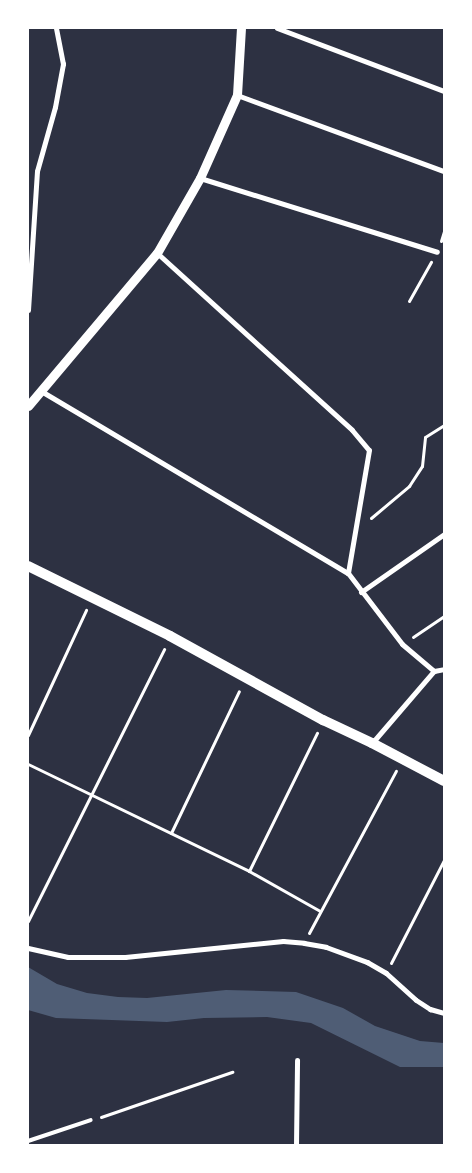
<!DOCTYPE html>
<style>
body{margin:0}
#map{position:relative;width:472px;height:1173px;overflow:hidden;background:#2d3142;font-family:Lato,sans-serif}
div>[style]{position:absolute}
.water>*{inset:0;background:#4f5d75}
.path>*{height:3px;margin:-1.5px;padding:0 1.5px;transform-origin:1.5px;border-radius:1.5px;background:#fff}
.service>*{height:4px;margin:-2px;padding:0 2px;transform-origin:2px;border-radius:2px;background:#fff}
.minor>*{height:5px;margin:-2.5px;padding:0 2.5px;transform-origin:2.5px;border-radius:2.5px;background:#fff}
.tertiary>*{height:9px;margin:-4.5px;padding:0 4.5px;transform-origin:4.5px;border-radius:4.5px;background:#fff}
.secondary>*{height:10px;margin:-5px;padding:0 5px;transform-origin:5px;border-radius:5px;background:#fff}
span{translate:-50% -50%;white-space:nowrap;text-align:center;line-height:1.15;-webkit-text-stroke:4.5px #fff;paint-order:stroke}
.frame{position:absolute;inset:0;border:29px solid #fff;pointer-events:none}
</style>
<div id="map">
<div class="water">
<i style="clip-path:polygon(28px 967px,57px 984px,87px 993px,118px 997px,147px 998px,226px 990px,296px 992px,343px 1008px,375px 1026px,420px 1041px,444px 1043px,444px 1067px,400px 1067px,311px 1023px,267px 1017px,204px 1018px,167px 1022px,56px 1018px,28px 1010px)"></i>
</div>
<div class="path">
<i style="left:441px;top:241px;width:10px;rotate:-73deg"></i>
<i style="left:409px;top:301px;width:45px;rotate:-60.6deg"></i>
<i style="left:371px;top:518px;width:50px;rotate:-40.1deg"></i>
<i style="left:409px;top:486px;width:24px;rotate:-57deg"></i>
<i style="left:422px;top:466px;width:29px;rotate:-84deg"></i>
<i style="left:425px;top:437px;width:22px;rotate:-32deg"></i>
<i style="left:413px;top:637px;width:37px;rotate:-34deg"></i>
<i style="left:28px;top:735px;width:138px;rotate:-65.1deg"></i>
<i style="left:28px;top:764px;width:246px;rotate:25.8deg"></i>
<i style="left:249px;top:871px;width:81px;rotate:29.4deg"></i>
<i style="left:171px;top:833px;width:157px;rotate:-64.4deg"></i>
<i style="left:249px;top:871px;width:154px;rotate:-63.8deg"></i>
<i style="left:28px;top:921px;width:304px;rotate:-63.4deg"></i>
<i style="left:309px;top:933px;width:184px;rotate:-61.8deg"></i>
<i style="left:391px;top:963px;width:116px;rotate:-62.8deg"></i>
<i style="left:101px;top:1117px;width:139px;rotate:-19deg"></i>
</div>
<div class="service">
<i style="left:28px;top:1141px;width:66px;rotate:-18.4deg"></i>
</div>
<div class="minor">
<i style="left:277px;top:28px;width:178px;rotate:20.7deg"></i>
<i style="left:237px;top:95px;width:221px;rotate:20.2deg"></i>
<i style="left:200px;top:178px;width:248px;rotate:17.3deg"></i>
<i style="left:157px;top:253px;width:263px;rotate:42.2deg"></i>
<i style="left:352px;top:430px;width:26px;rotate:50deg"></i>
<i style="left:369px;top:450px;width:125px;rotate:99.7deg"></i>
<i style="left:28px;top:310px;width:139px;rotate:-86.3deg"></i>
<i style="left:37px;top:171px;width:66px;rotate:-74.3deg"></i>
<i style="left:55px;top:107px;width:44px;rotate:-79.5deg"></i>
<i style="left:63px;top:64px;width:37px;rotate:-101deg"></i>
<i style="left:41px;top:391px;width:357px;rotate:30.7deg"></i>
<i style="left:348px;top:573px;width:89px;rotate:52.7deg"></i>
<i style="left:402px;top:644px;width:42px;rotate:40.2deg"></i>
<i style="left:361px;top:592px;width:101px;rotate:-34.9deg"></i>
<i style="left:372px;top:743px;width:95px;rotate:-49.3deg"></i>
<i style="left:434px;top:671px;width:10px;rotate:-11deg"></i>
<i style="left:28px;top:948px;width:41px;rotate:12.7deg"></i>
<i style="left:68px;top:957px;width:57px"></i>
<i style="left:125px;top:957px;width:159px;rotate:-5.8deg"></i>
<i style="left:283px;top:941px;width:21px;rotate:5deg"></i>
<i style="left:304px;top:943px;width:22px;rotate:10deg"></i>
<i style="left:326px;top:947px;width:44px;rotate:20.1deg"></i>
<i style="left:367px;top:962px;width:22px;rotate:30deg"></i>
<i style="left:386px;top:973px;width:40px;rotate:42deg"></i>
<i style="left:416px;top:1000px;width:17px;rotate:33deg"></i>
<i style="left:430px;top:1009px;width:15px;rotate:16deg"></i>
<i style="left:296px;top:1146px;width:86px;rotate:-89.3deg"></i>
</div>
<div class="tertiary">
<i style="left:28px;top:406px;width:200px;rotate:-49.9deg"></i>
<i style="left:157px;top:253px;width:86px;rotate:-60.2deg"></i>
<i style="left:200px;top:178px;width:91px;rotate:-66deg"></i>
<i style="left:237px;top:95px;width:67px;rotate:-86.6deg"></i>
</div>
<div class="secondary">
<i style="left:28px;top:566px;width:158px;rotate:26.2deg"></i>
<i style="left:170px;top:636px;width:175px;rotate:28.8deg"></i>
<i style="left:323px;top:720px;width:54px;rotate:25.1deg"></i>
<i style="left:372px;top:743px;width:81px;rotate:27.8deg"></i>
</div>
<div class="frame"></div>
</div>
